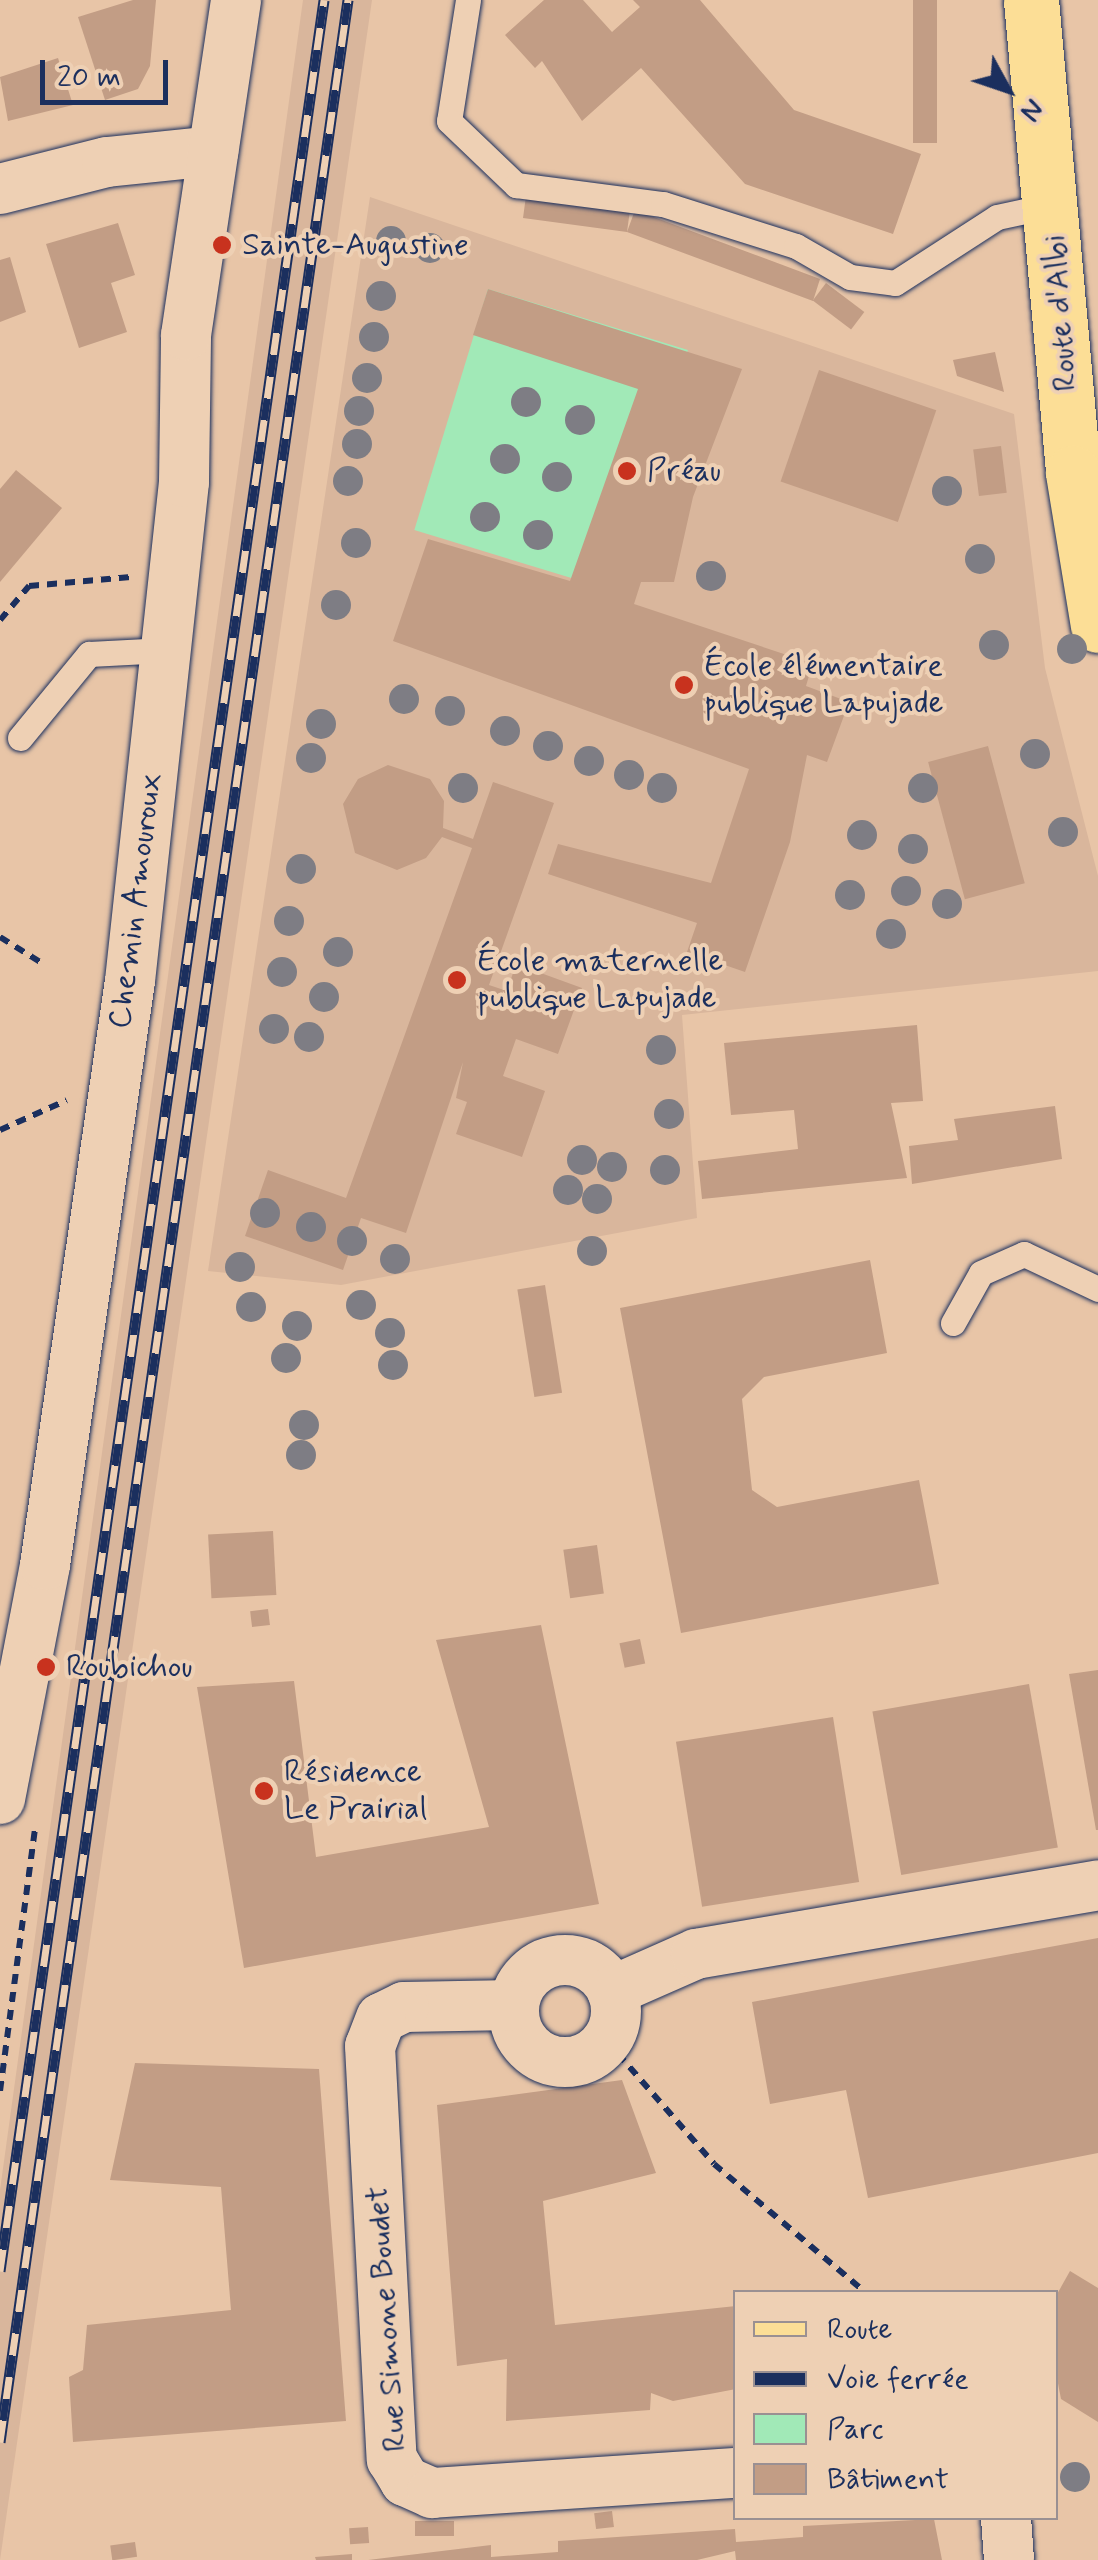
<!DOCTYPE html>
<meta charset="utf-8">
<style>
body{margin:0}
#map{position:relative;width:1098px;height:2560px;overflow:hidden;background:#e8c5a7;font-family:Mynerve,sans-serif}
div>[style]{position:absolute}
.built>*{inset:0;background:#d9b69c}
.green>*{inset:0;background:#a1e9b7;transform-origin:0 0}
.building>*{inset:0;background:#c29d85;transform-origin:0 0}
.path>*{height:6px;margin-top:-3px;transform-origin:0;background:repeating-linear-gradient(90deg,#1b2f5e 0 10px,transparent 0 18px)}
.roads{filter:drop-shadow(0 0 2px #1b2f5e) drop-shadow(0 0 2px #1b2f5e)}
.lane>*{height:25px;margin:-12.5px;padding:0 12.5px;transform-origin:12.5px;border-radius:12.5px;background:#eed0b4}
.street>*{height:50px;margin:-25px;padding:0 25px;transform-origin:25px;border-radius:25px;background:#eed0b4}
.street>.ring{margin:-25px;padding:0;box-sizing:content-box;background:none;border:50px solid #eed0b4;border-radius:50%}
.primary>*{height:55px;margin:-27.5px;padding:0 27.5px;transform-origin:27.5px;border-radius:27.5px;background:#fcde96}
.rail>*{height:11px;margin-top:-5.5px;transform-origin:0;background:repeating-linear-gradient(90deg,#eed0b4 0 22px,#1b2f5e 0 44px);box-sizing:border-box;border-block:2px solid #1b2f5e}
.trees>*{width:30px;height:30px;margin:-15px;border-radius:50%;background:#7e7d84}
.dots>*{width:28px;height:28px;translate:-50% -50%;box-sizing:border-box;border:5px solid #eed0b4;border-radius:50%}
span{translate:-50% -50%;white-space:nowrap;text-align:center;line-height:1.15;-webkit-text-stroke:8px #eed0b4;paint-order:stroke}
.poi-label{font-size:32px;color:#1b2f5e}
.left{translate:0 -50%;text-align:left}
.street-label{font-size:32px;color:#1b2f5e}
.legend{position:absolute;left:733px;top:2290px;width:325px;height:230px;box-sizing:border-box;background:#eed0b4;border:2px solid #9a9092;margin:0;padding:12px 18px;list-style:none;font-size:30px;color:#1b2f5e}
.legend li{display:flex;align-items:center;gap:20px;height:50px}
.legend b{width:50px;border:2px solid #9a9092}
.north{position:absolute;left:958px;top:40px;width:100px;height:100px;-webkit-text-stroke:8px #eed0b4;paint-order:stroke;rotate:130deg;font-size:28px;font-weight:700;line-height:40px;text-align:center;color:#1b2f5e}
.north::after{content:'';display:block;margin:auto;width:35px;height:45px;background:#1b2f5e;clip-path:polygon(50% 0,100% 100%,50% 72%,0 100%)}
.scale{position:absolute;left:40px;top:60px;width:128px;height:45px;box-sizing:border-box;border:5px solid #1b2f5e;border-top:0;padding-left:12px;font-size:30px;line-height:35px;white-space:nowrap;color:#1b2f5e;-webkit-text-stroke:8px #eed0b4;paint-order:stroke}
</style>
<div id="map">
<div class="built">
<i style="clip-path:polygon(303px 0,372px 0,0 2560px,0 2190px)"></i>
<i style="clip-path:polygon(370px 197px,1014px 414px,1045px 668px,1098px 876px,1098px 971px,682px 1015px,697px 1218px,341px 1285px,208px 1271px)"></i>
</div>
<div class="green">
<i style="left:488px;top:289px;width:209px;height:252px;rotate:17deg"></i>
</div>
<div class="building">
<i style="clip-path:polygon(133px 0,156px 0,150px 66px,138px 89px,105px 100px,78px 17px)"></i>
<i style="clip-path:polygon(544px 0,583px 0,612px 32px,640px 7px,633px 0,700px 0,794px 110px,921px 154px,893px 234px,745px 184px,641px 68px,582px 121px,542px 61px,535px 68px,505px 35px)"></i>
<i style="left:913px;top:0;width:24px;height:143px"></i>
<i style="clip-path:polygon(58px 58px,73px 105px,8px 121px,0 77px)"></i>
<i style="clip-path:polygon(526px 196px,630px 210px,627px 232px,635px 210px,820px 279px,813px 301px,627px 232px,523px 218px)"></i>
<i style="clip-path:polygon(118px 223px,135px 275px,111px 283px,127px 332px,79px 348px,46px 244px)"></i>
<i style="clip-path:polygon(10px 257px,26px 312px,0 322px,0 260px)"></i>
<i style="left:826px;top:283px;width:48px;height:22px;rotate:37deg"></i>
<i style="clip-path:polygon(488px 289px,742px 369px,693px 497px,674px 582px,641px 582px,634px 604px,790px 656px,811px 669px,806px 686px,849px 702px,827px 762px,807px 755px,790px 842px,745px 972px,687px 952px,697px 923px,548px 874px,558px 844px,711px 883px,749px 769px,393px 641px,428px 539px,570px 581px,638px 389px,473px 335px)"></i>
<i style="clip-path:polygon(995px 352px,1004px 392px,957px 376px,953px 360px)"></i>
<i style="left:819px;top:370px;width:124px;height:118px;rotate:19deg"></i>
<i style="left:1001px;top:446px;width:47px;height:28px;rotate:83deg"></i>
<i style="clip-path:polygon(16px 470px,62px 508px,0 582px,0 489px)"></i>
<i style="left:988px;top:746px;width:142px;height:62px;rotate:75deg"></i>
<i style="clip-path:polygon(388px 765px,430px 779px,444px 801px,443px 828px,473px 839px,493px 782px,554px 803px,489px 985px,507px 991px,516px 964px,582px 988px,558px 1054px,516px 1039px,503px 1076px,545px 1091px,522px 1157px,456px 1134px,467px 1102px,456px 1098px,463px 1062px,406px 1233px,361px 1218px,343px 1270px,245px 1236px,268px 1170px,346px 1198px,472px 848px,442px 837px,426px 858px,397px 870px,355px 853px,343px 804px,358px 779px)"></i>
<i style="clip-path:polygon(917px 1025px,923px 1101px,891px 1103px,907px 1178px,702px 1199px,698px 1161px,798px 1149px,794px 1110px,731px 1115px,724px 1043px)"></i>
<i style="clip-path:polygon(1055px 1106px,1062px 1159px,912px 1184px,909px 1146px,958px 1140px,954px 1119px)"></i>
<i style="clip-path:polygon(870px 1260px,887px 1353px,764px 1377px,742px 1399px,752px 1490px,777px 1507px,919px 1480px,939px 1584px,681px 1633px,620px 1308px)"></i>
<i style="left:545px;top:1285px;width:109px;height:28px;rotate:81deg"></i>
<i style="left:273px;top:1531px;width:64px;height:65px;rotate:87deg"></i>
<i style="left:597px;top:1545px;width:49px;height:34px;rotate:82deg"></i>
<i style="left:268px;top:1609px;width:16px;height:18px;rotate:83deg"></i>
<i style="clip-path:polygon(541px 1625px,599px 1904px,244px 1968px,197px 1687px,294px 1681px,316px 1857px,489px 1827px,436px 1640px)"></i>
<i style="left:640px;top:1639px;width:25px;height:21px;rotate:78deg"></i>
<i style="clip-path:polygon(1098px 1670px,1098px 1830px,1096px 1830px,1069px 1674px)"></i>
<i style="left:1029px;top:1684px;width:166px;height:159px;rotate:80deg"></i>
<i style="left:833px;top:1717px;width:167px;height:159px;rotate:81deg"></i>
<i style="clip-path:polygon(1098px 1938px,1098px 2153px,868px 2198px,846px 2090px,770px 2104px,752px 2002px)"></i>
<i style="clip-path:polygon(135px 2063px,319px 2069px,346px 2421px,73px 2442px,69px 2377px,83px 2370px,87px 2325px,231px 2310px,221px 2187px,110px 2180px)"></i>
<i style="clip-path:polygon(622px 2080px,656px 2173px,543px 2201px,555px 2325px,736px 2306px,736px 2389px,673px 2401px,651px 2393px,650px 2410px,506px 2421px,507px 2359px,457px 2366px,437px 2105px)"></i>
<i style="clip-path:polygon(1070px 2271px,1098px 2288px,1098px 2422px,1061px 2399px,1056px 2373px,1056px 2296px)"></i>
<i style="left:612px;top:2511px;width:16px;height:18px;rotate:83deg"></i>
<i style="clip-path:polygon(934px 2519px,942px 2560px,736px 2560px,735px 2551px,697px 2560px,368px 2560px,491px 2545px,491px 2557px,558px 2552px,558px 2541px,735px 2529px,736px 2542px,803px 2537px,803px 2526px)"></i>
<i style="left:454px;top:2521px;width:15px;height:39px;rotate:90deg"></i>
<i style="left:368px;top:2527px;width:16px;height:19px;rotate:86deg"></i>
<i style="left:135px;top:2542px;width:15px;height:25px;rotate:82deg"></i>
<i style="clip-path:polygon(352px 2554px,352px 2560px,316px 2560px,315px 2557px)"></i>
</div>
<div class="path">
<i style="left:0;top:620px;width:45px;rotate:-49.5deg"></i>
<i style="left:29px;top:586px;width:102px;rotate:-5deg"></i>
<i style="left:0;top:937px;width:53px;rotate:31.9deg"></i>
<i style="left:0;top:1130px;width:73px;rotate:-24.1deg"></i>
<i style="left:606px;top:2040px;width:164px;rotate:48.9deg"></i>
<i style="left:714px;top:2164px;width:198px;rotate:40.3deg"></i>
<i style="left:0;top:2091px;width:263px;rotate:-82.4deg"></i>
</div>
<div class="roads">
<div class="lane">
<i style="left:468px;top:0;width:122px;rotate:98.9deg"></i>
<i style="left:449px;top:121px;width:93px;rotate:43.7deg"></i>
<i style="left:516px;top:185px;width:148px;rotate:7.4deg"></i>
<i style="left:663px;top:204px;width:139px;rotate:17.5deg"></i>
<i style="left:796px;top:246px;width:62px;rotate:29.9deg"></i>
<i style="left:850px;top:277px;width:45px;rotate:7.6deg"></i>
<i style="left:895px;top:283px;width:121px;rotate:-32.9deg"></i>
<i style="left:997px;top:217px;width:57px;rotate:-12.1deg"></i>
<i style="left:20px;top:738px;width:109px;rotate:-50.6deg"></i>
<i style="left:89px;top:654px;width:77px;rotate:-3deg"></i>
<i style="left:953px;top:1323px;width:57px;rotate:-60.8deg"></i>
<i style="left:981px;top:1273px;width:47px;rotate:-23.8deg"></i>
<i style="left:1024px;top:1254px;width:82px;rotate:25.3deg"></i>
</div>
<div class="street">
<i style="left:0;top:189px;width:110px;rotate:-14.2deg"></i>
<i style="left:107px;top:162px;width:107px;rotate:-5.9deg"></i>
<i style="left:0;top:1799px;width:238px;rotate:-79.1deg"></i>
<i style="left:45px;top:1565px;width:590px;rotate:-81.72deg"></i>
<i style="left:130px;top:981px;width:502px;rotate:-83.82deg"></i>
<i style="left:184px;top:482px;width:147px;rotate:-89.2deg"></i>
<i style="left:186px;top:335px;width:339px;rotate:-81.5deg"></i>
<i class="ring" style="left:514px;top:1960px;width:52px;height:52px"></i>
<i style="left:612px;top:1991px;width:92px;rotate:-23.8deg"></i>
<i style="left:696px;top:1954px;width:408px;rotate:-9.7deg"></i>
<i style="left:514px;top:2005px;width:110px;rotate:179deg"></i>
<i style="left:404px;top:2007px;width:25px;rotate:154deg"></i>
<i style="left:381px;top:2018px;width:30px;rotate:111deg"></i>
<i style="left:370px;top:2046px;width:414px;rotate:87deg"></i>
<i style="left:392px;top:2459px;width:26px;rotate:59deg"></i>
<i style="left:405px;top:2481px;width:30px;rotate:24deg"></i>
<i style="left:432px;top:2493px;width:305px;rotate:-3.8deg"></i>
<i style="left:1006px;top:2518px;width:42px;rotate:85.9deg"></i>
</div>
<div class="primary">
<i style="left:1031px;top:0;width:475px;rotate:84.9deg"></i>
<i style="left:1073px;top:473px;width:154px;rotate:80.7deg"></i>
</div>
</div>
<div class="rail">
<i style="left:0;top:2271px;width:2294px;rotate:-81.88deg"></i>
<i style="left:0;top:2442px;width:2467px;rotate:-81.89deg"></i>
</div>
<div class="trees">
<i style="left:391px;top:241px"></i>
<i style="left:430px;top:248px"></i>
<i style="left:381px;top:296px"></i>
<i style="left:374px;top:337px"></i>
<i style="left:367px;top:378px"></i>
<i style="left:526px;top:402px"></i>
<i style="left:359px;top:411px"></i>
<i style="left:580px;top:420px"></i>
<i style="left:357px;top:444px"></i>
<i style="left:505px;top:459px"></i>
<i style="left:557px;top:477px"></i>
<i style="left:348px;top:481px"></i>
<i style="left:947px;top:491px"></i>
<i style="left:485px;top:517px"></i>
<i style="left:538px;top:535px"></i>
<i style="left:356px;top:543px"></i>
<i style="left:980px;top:559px"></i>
<i style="left:711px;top:576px"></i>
<i style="left:336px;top:605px"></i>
<i style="left:994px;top:645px"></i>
<i style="left:1072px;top:649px"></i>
<i style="left:404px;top:699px"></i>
<i style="left:450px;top:711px"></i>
<i style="left:321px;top:724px"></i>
<i style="left:505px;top:731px"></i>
<i style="left:548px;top:746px"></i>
<i style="left:1035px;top:754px"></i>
<i style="left:311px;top:758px"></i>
<i style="left:589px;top:761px"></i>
<i style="left:629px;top:775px"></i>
<i style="left:463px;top:788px"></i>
<i style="left:662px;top:788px"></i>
<i style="left:923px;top:788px"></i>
<i style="left:1063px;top:832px"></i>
<i style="left:862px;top:835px"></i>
<i style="left:913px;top:849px"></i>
<i style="left:301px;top:869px"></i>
<i style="left:906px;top:891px"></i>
<i style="left:850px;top:895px"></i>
<i style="left:947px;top:904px"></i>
<i style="left:289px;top:921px"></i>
<i style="left:891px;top:934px"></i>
<i style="left:338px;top:952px"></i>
<i style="left:282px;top:972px"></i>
<i style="left:324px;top:997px"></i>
<i style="left:274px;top:1029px"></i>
<i style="left:309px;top:1037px"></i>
<i style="left:661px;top:1050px"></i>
<i style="left:669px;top:1114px"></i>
<i style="left:582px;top:1160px"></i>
<i style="left:612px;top:1167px"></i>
<i style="left:665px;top:1170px"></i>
<i style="left:568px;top:1190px"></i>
<i style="left:597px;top:1199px"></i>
<i style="left:265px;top:1213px"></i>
<i style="left:311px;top:1227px"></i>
<i style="left:352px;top:1241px"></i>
<i style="left:592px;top:1251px"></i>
<i style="left:395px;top:1259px"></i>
<i style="left:240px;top:1267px"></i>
<i style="left:361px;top:1305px"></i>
<i style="left:251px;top:1307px"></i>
<i style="left:297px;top:1326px"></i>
<i style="left:390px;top:1333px"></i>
<i style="left:286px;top:1358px"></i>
<i style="left:393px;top:1365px"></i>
<i style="left:304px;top:1425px"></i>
<i style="left:301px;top:1455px"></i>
<i style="left:1075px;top:2477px"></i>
</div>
<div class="dots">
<i style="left:222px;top:245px;background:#c8321e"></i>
<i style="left:627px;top:471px;background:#c8321e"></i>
<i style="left:684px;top:685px;background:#c8321e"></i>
<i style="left:457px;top:980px;background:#c8321e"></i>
<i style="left:46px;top:1667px;background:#c8321e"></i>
<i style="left:264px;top:1791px;background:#c8321e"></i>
</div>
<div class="poi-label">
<span class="left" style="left:242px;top:245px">Sainte-Augustine</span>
<span class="left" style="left:647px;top:471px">Préau</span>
<span class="left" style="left:704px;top:685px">École élémentaire<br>publique Lapujade</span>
<span class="left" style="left:477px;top:980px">École maternelle<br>publique Lapujade</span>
<span class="left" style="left:66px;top:1667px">Roubichou</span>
<span class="left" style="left:284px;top:1791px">Résidence<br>Le Prairial</span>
</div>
<div class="street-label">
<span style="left:1061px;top:313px;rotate:-94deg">Route d'Albi</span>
<span style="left:136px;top:901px;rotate:-83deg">Chemin Amouroux</span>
<span style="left:387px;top:2319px;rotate:-94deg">Rue Simone Boudet</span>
</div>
<ul class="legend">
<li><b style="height:12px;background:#fcde96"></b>Route</li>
<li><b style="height:12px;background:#1b2f5e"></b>Voie ferrée</li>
<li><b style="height:28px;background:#a1e9b7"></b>Parc</li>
<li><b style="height:28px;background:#c29d85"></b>Bâtiment</li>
</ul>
<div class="north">N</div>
<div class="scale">20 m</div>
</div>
